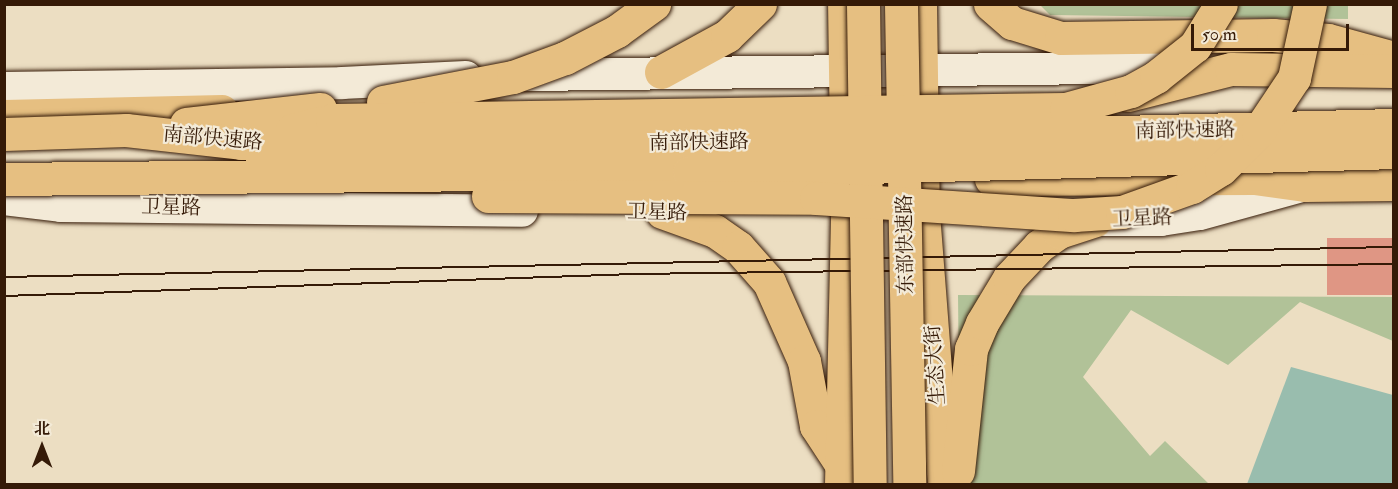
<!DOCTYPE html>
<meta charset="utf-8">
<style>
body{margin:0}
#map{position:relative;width:1398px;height:489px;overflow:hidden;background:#ecdec2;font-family:"IM FELL Double Pica","Noto Serif SC",serif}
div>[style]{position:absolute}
.green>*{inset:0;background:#b1c298}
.water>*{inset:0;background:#99bdae}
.building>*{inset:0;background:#df9684;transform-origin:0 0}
.roads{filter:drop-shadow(0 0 2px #351a07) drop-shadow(0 0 2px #351a07)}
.secondary>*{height:32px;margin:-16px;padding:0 16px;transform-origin:16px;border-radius:16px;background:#f3ead7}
.primary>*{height:33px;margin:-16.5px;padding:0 16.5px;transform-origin:16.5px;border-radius:16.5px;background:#e6bf81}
.tram>*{height:1.5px;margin:-0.75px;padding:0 0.75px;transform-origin:0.75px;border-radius:0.75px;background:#351a07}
.bridges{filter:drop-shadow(0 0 2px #351a07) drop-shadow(0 0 2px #351a07)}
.trunk-bridge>*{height:33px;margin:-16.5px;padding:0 16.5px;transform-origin:16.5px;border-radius:16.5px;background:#e6bf81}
span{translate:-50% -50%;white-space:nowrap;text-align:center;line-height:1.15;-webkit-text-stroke:4.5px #f3ead7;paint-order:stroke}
.street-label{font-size:20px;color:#351a07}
.frame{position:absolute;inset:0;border:6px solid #351a07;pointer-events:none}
.north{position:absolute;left:12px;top:417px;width:60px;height:60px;-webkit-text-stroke:4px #f3ead7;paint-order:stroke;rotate:0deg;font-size:16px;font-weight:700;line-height:24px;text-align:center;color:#351a07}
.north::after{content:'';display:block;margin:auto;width:21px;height:27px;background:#351a07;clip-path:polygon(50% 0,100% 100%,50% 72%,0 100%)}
.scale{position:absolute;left:1191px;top:24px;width:158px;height:27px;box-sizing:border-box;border:3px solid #351a07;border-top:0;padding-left:8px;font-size:18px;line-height:21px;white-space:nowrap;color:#351a07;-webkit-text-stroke:4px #f3ead7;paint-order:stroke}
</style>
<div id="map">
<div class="green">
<i style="clip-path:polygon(1040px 5px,1348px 5px,1348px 19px,1050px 15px)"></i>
<i style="clip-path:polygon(958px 295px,1393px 297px,1393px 341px,1300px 302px,1228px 365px,1131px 310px,1083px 377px,1150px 456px,1165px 441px,1209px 484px,960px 484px)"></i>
</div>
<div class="water">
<i style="clip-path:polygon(1291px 367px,1393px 395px,1393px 484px,1247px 484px)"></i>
</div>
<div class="building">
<i style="left:1394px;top:238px;width:57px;height:67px;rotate:90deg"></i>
</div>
<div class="roads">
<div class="secondary">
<i style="left:528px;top:75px;width:658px;rotate:-0.7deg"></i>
<i style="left:4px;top:88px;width:338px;rotate:-0.8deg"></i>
<i style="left:342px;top:83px;width:124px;rotate:-2.8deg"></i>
<i style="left:4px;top:199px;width:57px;rotate:7deg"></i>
<i style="left:61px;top:206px;width:461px;rotate:0.6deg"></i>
<i style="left:1105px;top:220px;width:56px"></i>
<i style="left:1161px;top:220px;width:39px;rotate:-9deg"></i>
<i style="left:1200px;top:214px;width:109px;rotate:-15.4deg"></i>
</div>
<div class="primary">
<i style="left:920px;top:4px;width:209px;rotate:89.2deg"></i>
<i style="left:923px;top:213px;width:272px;rotate:85.6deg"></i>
<i style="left:990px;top:4px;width:29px;rotate:41deg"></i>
<i style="left:1012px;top:23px;width:51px;rotate:17deg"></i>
<i style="left:1061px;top:38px;width:212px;rotate:-0.8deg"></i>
<i style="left:1273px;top:35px;width:55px;rotate:5.2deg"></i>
<i style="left:1328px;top:40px;width:68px;rotate:15.3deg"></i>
<i style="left:661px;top:72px;width:75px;rotate:-28.6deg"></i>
<i style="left:727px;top:36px;width:46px;rotate:-44.1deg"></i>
<i style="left:1128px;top:95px;width:106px;rotate:-14.2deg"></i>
<i style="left:1231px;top:69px;width:163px;rotate:0.7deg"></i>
<i style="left:4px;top:116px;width:218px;rotate:-1.3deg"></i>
<i style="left:991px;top:179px;width:263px;rotate:-0.2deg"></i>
<i style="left:1254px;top:178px;width:51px;rotate:7.8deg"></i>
<i style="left:1305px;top:185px;width:89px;rotate:-0.6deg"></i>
<i style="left:662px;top:212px;width:56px;rotate:19.7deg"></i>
<i style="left:715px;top:231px;width:28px;rotate:35deg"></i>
<i style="left:738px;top:247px;width:47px;rotate:48.5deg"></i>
<i style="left:769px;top:282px;width:86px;rotate:66.1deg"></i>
<i style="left:804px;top:361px;width:66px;rotate:79.5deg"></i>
<i style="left:816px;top:426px;width:45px;rotate:56.7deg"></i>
<i style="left:958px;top:471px;width:123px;rotate:-83.9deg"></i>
<i style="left:971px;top:349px;width:28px;rotate:-67deg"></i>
<i style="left:982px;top:323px;width:52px;rotate:-59deg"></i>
<i style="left:1009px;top:278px;width:44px;rotate:-46.8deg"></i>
<i style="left:1039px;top:246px;width:24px;rotate:-35deg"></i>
<i style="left:1059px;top:232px;width:38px;rotate:-18deg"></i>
<i style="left:841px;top:484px;width:271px;rotate:-88.7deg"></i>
<i style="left:847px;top:213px;width:209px;rotate:-90.8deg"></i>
</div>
</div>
<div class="tram">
<i style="left:4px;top:277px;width:1390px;rotate:-1.24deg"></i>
<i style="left:4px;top:296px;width:629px;rotate:-2deg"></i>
<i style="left:633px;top:274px;width:761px;rotate:-0.75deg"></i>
</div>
<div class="bridges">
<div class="trunk-bridge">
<i style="left:863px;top:4px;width:480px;rotate:89.2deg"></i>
<i style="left:901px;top:4px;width:480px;rotate:89deg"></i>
<i style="left:383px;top:102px;width:132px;rotate:-10.9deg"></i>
<i style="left:513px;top:77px;width:55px;rotate:-20.1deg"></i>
<i style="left:565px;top:58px;width:59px;rotate:-27.4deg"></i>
<i style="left:617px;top:31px;width:46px;rotate:-36.1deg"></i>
<i style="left:186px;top:124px;width:135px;rotate:-6.4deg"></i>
<i style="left:292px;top:130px;width:41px;rotate:-14deg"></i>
<i style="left:332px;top:120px;width:734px;rotate:-0.86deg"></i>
<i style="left:1066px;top:109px;width:67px;rotate:-15.5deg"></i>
<i style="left:1131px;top:91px;width:29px;rotate:-29deg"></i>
<i style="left:1156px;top:77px;width:50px;rotate:-38.5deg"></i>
<i style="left:1195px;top:46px;width:49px;rotate:-58.2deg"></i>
<i style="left:4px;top:134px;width:122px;rotate:-1.9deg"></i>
<i style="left:126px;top:130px;width:116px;rotate:6.4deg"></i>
<i style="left:241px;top:143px;width:448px"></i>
<i style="left:689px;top:143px;width:705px;rotate:-1.46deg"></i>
<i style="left:4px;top:179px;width:685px;rotate:-0.59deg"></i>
<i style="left:689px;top:172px;width:705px;rotate:-1.62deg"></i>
<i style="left:488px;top:196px;width:328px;rotate:0.3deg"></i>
<i style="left:816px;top:198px;width:259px;rotate:3.8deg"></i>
<i style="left:1074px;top:215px;width:48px;rotate:-3.6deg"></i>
<i style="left:1122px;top:212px;width:74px;rotate:-19.7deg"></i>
<i style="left:1192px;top:187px;width:34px;rotate:-32deg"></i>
<i style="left:1221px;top:169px;width:52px;rotate:-45deg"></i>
<i style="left:1258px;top:132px;width:65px;rotate:-56.3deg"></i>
<i style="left:1294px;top:78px;width:76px;rotate:-77.8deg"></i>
</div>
</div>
<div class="street-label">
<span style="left:1185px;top:130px;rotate:-1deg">南部快速路</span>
<span style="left:213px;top:138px;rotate:5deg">南部快速路</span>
<span style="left:699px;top:142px;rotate:-1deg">南部快速路</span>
<span style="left:171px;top:207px;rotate:1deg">卫星路</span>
<span style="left:657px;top:212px;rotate:1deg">卫星路</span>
<span style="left:1142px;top:218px;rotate:-3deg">卫星路</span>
<span style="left:905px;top:244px;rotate:-91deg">东部快速路</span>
<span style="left:935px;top:365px;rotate:-94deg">生态大街</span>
</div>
<div class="frame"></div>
<div class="north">北</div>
<div class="scale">50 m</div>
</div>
